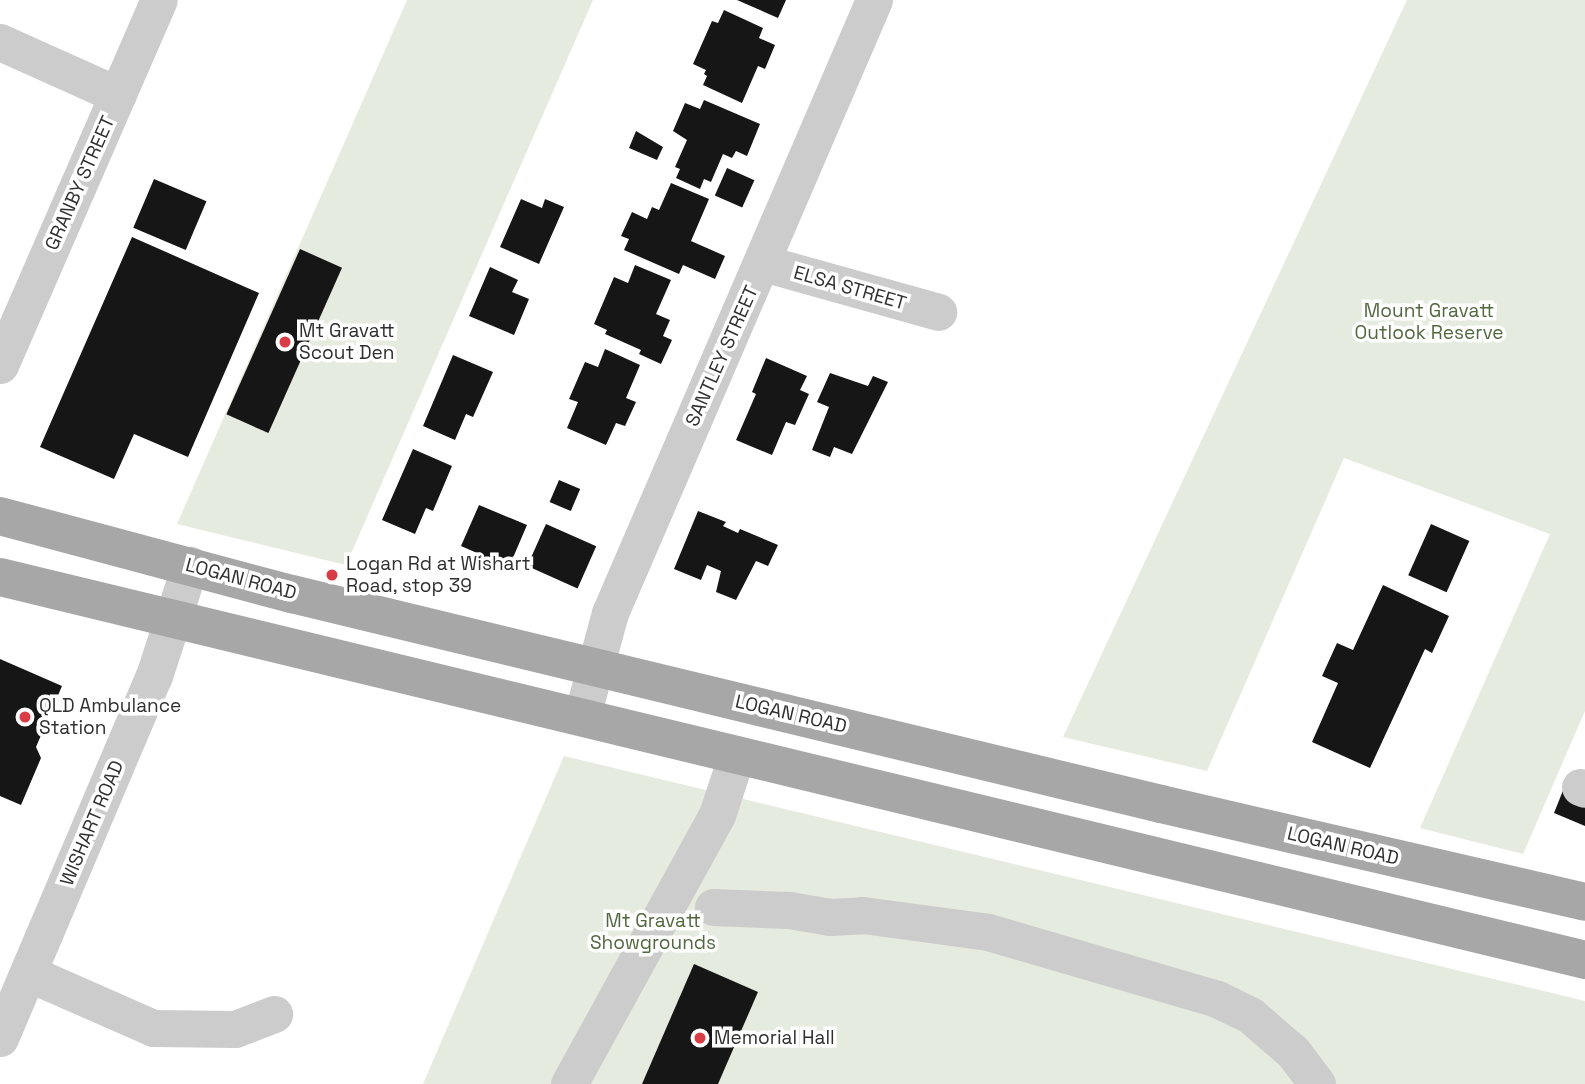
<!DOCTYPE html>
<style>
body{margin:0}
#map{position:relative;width:1585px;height:1084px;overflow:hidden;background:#fff;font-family:"Space Grotesk",sans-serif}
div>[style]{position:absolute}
.green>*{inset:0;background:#e5ebde}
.building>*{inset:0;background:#161616;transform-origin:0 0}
.minor>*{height:37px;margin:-18.5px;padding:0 18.5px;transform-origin:18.5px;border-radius:18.5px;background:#ccc}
.major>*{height:38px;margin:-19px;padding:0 19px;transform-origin:19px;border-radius:19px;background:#a7a7a7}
.dots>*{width:19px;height:19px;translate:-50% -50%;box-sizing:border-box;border:4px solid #fff;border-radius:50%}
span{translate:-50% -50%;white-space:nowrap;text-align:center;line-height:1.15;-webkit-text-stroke:7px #fff;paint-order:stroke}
.street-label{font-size:19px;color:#2f2f2f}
.park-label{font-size:19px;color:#51683f}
.poi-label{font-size:19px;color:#2f2f2f}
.left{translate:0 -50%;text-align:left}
</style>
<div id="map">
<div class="green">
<i style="clip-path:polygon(407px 0,593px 0,346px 565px,177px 524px)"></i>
<i style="clip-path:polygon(1407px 0,1585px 0,1585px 711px,1523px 854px,1420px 828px,1550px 534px,1344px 458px,1207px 771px,1063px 737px)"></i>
<i style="clip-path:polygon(564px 756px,1585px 1001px,1585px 1084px,423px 1084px)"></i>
</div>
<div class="building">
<i style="clip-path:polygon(737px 0,786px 0,778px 18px)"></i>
<i style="clip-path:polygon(724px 10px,763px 28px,759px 38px,775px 45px,765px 69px,758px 66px,742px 103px,703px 85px,707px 76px,704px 74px,706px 70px,693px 64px,712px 21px,718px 23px)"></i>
<i style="clip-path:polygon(704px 100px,760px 124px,747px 156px,736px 151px,732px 158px,723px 154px,711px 182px,704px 179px,700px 189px,676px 178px,680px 169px,675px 167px,687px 140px,673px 131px,685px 103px,700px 109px)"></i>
<i style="clip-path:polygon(636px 131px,663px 147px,657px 160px,629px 148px)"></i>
<i style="left:727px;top:168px;width:30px;height:30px;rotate:24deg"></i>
<i style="left:154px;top:179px;width:57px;height:53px;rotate:23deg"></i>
<i style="clip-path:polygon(671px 183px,709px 199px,691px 241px,725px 256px,715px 279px,683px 265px,679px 274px,624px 250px,629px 239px,621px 236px,632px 212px,647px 219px,652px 207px,659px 210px)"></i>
<i style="clip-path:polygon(521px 199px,542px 208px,545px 199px,564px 207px,539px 264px,500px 247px)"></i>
<i style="clip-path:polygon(132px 237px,259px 293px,188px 457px,134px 434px,114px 479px,40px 447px)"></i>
<i style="left:300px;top:249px;width:46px;height:181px;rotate:24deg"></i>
<i style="clip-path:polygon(635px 265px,671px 280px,656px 314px,670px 320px,663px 336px,672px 340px,661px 364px,639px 354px,641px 350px,605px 334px,607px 330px,594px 324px,614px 277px,628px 283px)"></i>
<i style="clip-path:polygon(490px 267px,518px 280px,512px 292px,529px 299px,514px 335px,469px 316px)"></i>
<i style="clip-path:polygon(605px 349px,640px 365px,626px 398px,636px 402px,625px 426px,616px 423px,606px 445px,567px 428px,578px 402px,569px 399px,585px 362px,598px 367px)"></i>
<i style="clip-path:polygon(453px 355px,493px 372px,473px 417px,466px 414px,455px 440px,423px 426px)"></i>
<i style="clip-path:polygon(766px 358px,807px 376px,800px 390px,809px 394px,795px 425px,786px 422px,772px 455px,736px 440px,756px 394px,752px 392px)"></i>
<i style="clip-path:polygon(830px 373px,868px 386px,873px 376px,888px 382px,852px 454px,834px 447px,830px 457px,812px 450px,829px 407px,817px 402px)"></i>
<i style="clip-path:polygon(413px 449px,452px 466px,433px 511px,426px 508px,415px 534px,382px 520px)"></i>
<i style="left:559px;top:480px;width:23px;height:24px;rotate:23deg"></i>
<i style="clip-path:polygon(479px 505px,527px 525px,509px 567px,476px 556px,477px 553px,461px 546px)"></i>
<i style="clip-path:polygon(698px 511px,726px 522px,723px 526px,738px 533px,740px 529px,778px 545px,768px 566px,756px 561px,736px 600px,716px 592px,721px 571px,707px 565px,701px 580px,674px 569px)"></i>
<i style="left:546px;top:524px;width:55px;height:46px;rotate:24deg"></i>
<i style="left:1431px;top:524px;width:42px;height:56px;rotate:24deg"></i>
<i style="clip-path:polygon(1383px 585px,1449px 616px,1432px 653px,1425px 649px,1370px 768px,1312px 742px,1338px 683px,1322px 676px,1337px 643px,1353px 650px)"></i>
<i style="clip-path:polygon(0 659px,62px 686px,36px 747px,41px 758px,21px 805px,0 796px)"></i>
<i style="clip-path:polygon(1564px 788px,1585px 797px,1585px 826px,1554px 813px)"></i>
<i style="clip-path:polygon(694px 964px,758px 992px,718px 1084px,642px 1084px)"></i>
</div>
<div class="minor">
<i style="left:0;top:42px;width:129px;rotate:24.2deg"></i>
<i style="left:763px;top:263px;width:182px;rotate:15.6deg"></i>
<i style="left:0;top:365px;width:398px;rotate:-66.5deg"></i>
<i style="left:582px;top:716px;width:107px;rotate:-74.8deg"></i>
<i style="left:610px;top:613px;width:667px;rotate:-66.7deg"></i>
<i style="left:1580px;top:787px;width:5px;rotate:22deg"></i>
<i style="left:713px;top:907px;width:76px;rotate:2.3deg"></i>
<i style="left:789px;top:910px;width:42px;rotate:9.7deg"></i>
<i style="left:830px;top:917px;width:33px;rotate:-3deg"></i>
<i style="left:863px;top:915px;width:126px;rotate:7.7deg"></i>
<i style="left:988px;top:932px;width:239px;rotate:16.3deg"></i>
<i style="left:1217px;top:999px;width:37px;rotate:26deg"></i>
<i style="left:1250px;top:1015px;width:57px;rotate:40.7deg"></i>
<i style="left:1293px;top:1052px;width:40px;rotate:53deg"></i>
<i style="left:28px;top:973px;width:137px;rotate:23.7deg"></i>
<i style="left:153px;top:1028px;width:82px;rotate:0.7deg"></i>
<i style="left:235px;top:1029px;width:42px;rotate:-21deg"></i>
<i style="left:0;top:1038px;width:393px;rotate:-67deg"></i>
<i style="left:154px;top:676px;width:117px;rotate:-72deg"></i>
<i style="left:569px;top:1084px;width:307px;rotate:-61.2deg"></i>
<i style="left:717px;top:815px;width:64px;rotate:-71.8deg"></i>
</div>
<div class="major">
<i style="left:0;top:516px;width:302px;rotate:15deg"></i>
<i style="left:292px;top:594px;width:894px;rotate:13.59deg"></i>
<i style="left:1161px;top:804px;width:435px;rotate:13deg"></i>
<i style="left:0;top:577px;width:1631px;rotate:13.58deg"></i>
</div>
<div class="dots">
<i style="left:285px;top:342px;background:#da3c46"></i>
<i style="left:332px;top:575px;background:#da3c46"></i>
<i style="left:25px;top:717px;background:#da3c46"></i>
<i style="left:700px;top:1038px;background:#da3c46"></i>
</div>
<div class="street-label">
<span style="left:80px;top:183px;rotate:-66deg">GRANBY STREET</span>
<span style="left:850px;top:288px;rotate:16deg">ELSA STREET</span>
<span style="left:722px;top:356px;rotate:-66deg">SANTLEY STREET</span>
<span style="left:241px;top:579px;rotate:15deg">LOGAN ROAD</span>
<span style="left:791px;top:714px;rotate:13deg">LOGAN ROAD</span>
<span style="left:92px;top:823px;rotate:-67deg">WISHART ROAD</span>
<span style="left:1343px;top:846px;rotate:13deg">LOGAN ROAD</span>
</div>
<div class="park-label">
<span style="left:1429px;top:322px">Mount Gravatt<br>Outlook Reserve</span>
<span style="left:653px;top:932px">Mt Gravatt<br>Showgrounds</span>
</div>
<div class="poi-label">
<span class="left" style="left:299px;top:342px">Mt Gravatt<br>Scout Den</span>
<span class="left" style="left:346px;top:575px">Logan Rd at Wishart<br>Road, stop 39</span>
<span class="left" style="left:39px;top:717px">QLD Ambulance<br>Station</span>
<span class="left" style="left:714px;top:1038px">Memorial Hall</span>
</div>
</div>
